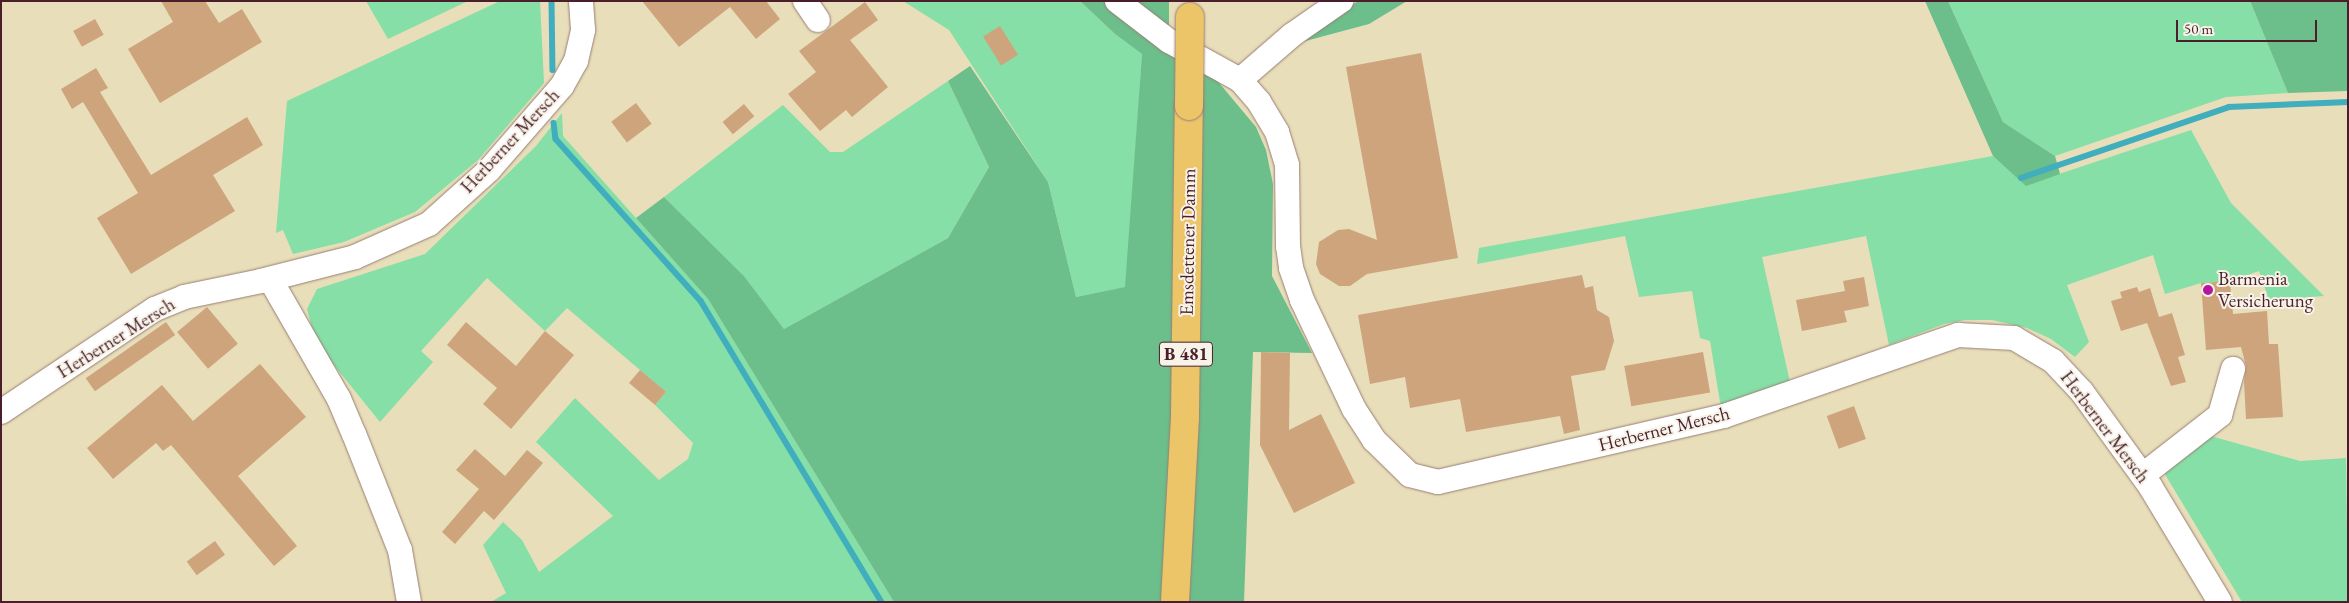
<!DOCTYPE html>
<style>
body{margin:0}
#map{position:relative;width:2349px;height:603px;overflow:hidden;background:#e8deba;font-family:"EB Garamond",serif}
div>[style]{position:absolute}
.green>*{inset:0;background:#85dfa6}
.forest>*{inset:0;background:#6cbe8b}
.stream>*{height:5.5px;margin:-2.75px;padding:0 2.75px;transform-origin:2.75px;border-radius:2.75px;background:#40aebd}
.building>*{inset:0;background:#cea47d;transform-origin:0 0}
.roads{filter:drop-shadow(0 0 1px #997e72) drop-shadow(0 0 1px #997e72)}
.minor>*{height:24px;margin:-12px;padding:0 12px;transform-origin:12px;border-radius:12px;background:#fff}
.major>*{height:28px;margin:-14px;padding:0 14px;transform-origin:14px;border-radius:14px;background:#edc569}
.bridges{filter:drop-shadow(0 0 1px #997e72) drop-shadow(0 0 1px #997e72)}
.major-bridge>*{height:28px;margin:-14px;padding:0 14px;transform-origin:14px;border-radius:14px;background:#edc569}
.dots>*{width:14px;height:14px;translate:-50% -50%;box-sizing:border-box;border:2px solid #f7f3e8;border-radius:50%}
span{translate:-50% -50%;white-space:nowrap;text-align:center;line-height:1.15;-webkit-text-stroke:4px #f7f3e8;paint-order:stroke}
.shield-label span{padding:1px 4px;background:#f7f3e8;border:1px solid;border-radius:4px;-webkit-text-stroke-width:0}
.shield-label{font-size:18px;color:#4a1f2b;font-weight:700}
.street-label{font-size:19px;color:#4a1f2b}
.poi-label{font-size:19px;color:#4a1f2b}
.left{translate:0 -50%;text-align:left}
.frame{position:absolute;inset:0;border:2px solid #4a1f2b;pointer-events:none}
.scale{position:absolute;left:2176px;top:20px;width:141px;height:22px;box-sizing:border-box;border:2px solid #4a1f2b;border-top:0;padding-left:6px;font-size:15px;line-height:18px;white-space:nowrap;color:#4a1f2b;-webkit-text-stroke:4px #f7f3e8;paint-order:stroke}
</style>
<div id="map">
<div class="green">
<i style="clip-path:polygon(366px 1px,468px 1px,388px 39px)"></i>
<i style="clip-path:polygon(500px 1px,540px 1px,544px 83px,478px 160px,415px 212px,344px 242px,293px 254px,283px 230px,276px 233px,287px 101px)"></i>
<i style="clip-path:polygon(903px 1px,1080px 1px,1115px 34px,1142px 54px,1126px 287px,1076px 297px,1048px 182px,949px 30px)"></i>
<i style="clip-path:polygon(1948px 1px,2250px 1px,2288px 93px,2226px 97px,2055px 156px,2003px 122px)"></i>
<i style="clip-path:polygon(948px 81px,989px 167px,948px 238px,784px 329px,744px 276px,664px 197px,783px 105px,830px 152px,843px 152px)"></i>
<i style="clip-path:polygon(562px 113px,563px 136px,708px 299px,894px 602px,491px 602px,506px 593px,483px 545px,503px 522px,522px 540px,539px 572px,613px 516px,536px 442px,575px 398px,659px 480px,688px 459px,693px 443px,655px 405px,666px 392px,567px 308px,545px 331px,487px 278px,421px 351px,433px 362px,380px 422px,316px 343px,307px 309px,317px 289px,425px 254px,536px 146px)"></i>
<i style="clip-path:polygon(2191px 130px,2231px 203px,2324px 296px,2269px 300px,2259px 271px,2230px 281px,2201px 283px,2165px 294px,2153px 255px,2067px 285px,2089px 342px,2075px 357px,2051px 339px,2027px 328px,1992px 320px,1965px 320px,1944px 324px,1889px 345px,1866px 236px,1762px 257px,1790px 382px,1721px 408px,1710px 341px,1700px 338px,1692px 291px,1639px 297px,1625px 236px,1477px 264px,1479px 248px,1993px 156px,2026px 185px)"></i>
<i style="clip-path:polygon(2200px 433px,2300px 461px,2346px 458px,2348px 602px,2242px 602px,2160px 466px)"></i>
</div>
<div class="forest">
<i style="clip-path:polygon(1080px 1px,1169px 1px,1169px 49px,1210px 72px,1256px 127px,1266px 150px,1273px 184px,1272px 276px,1312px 353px,1253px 352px,1244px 602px,894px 602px,708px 299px,636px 218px,664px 197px,744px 276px,784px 329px,948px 238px,989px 167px,948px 81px,970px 66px,1048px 182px,1076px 297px,1125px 287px,1142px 54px,1115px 34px)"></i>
<i style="clip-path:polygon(1358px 1px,1407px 1px,1369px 24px,1298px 43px)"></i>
<i style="clip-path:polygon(1925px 1px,1948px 1px,2003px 122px,2055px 156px,2060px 174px,2026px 186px,1993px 156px)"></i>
<i style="clip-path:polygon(2250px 1px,2348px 1px,2348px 91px,2288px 93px)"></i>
</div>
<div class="stream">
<i style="left:552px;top:1px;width:69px;rotate:89.2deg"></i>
<i style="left:554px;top:123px;width:16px;rotate:83deg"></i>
<i style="left:556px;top:139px;width:217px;rotate:48.2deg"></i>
<i style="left:701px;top:301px;width:351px;rotate:59deg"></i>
<i style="left:2021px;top:178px;width:220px;rotate:-18.8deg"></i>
<i style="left:2229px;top:107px;width:119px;rotate:-2.4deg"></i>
</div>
<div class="building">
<i style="clip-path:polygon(161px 1px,205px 1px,219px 23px,242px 9px,262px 42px,160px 103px,128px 49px,173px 22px)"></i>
<i style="clip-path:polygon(642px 1px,766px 1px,780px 19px,756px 39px,730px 7px,679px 47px)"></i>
<i style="clip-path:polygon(865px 2px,878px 20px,850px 40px,888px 87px,852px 117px,846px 110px,820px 131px,788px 94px,816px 72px,799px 51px)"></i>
<i style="left:95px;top:19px;width:18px;height:25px;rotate:61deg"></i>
<i style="left:1000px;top:26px;width:34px;height:20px;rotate:58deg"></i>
<i style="clip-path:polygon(1421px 53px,1458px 258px,1367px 274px,1350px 286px,1339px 286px,1320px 274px,1316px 264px,1319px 242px,1338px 230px,1349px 229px,1377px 240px,1346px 67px)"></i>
<i style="clip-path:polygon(96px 68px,108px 88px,100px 92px,151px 175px,247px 117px,263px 145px,213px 175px,235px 211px,131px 274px,97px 218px,138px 193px,83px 102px,72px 109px,61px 89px)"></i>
<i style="left:636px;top:103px;width:26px;height:31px;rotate:53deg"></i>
<i style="left:744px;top:104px;width:16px;height:28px;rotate:50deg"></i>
<i style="clip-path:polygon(1582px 275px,1585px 288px,1593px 286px,1597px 310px,1609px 317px,1614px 341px,1605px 370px,1571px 376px,1580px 430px,1564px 434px,1560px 416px,1466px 432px,1460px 399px,1410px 408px,1405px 377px,1370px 384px,1358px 315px)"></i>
<i style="clip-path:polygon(1864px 277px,1869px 306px,1844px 311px,1847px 322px,1802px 331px,1796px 300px,1845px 291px,1843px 281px)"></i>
<i style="clip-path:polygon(2230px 281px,2233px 314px,2267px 311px,2269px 344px,2278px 344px,2283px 417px,2246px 419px,2244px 382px,2246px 366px,2241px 347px,2206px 350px,2201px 283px)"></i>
<i style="clip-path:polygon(2137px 287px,2139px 292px,2150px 288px,2159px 317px,2172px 313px,2185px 355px,2178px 357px,2186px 382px,2171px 386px,2147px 323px,2121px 331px,2111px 301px,2122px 298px,2120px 292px)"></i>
<i style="left:207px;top:307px;width:48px;height:39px;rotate:50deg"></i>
<i style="left:166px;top:322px;width:16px;height:98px;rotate:55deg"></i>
<i style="clip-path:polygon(466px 322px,516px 366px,545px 331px,574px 355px,511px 429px,483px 404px,497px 388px,447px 345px)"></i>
<i style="clip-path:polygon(1261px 352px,1290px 353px,1289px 430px,1321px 414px,1355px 483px,1294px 513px,1260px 445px)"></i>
<i style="left:1703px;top:352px;width:41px;height:80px;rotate:80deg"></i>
<i style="clip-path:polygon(260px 364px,306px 417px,238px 476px,297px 546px,274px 566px,171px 445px,163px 451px,156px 443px,113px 479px,87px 448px,162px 385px,193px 421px)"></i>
<i style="left:640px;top:370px;width:34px;height:17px;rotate:40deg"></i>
<i style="left:1854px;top:406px;width:35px;height:29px;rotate:70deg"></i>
<i style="clip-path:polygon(475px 449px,505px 476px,527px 450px,543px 463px,494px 520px,484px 511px,455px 544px,442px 532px,479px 489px,456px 470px)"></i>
<i style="left:215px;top:541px;width:17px;height:35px;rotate:54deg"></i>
</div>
<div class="roads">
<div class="minor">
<i style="left:805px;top:1px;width:23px;rotate:56deg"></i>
<i style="left:1117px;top:1px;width:66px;rotate:37.6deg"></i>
<i style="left:1169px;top:41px;width:81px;rotate:28.8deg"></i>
<i style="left:1240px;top:80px;width:29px;rotate:49deg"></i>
<i style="left:1259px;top:102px;width:35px;rotate:59deg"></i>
<i style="left:1277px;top:132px;width:34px;rotate:73deg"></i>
<i style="left:1287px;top:165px;width:81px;rotate:89.3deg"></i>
<i style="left:1288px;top:246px;width:22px;rotate:82deg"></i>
<i style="left:1291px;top:268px;width:34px;rotate:71deg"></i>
<i style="left:1302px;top:300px;width:121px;rotate:64.5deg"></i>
<i style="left:1354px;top:409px;width:37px;rotate:57deg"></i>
<i style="left:1374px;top:440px;width:50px;rotate:44.2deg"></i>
<i style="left:1410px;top:475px;width:29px;rotate:14deg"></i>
<i style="left:1438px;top:482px;width:294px;rotate:-13deg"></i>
<i style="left:1724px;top:416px;width:248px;rotate:-19.1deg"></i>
<i style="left:1958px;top:335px;width:56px;rotate:3.1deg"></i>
<i style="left:2014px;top:338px;width:45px;rotate:30.5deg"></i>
<i style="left:2053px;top:361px;width:42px;rotate:46.9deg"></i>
<i style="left:2082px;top:392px;width:116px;rotate:54.1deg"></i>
<i style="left:2150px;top:486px;width:135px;rotate:58.9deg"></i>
<i style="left:1240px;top:80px;width:69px;rotate:-40.9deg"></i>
<i style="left:1292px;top:35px;width:60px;rotate:-34.8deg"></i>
<i style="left:270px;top:279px;width:138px;rotate:60.1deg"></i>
<i style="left:339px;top:399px;width:38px;rotate:67deg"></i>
<i style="left:354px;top:434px;width:125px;rotate:68.4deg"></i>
<i style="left:400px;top:550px;width:53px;rotate:80.2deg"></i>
<i style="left:1px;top:412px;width:185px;rotate:-33.8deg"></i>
<i style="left:155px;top:309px;width:31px;rotate:-22deg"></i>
<i style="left:184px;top:297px;width:79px;rotate:-11.7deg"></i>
<i style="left:261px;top:281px;width:97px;rotate:-14.3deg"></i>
<i style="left:355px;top:257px;width:81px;rotate:-24deg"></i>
<i style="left:429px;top:224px;width:81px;rotate:-42deg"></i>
<i style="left:489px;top:170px;width:111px;rotate:-49deg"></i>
<i style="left:562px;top:86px;width:29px;rotate:-61deg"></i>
<i style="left:576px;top:61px;width:32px;rotate:-77deg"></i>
<i style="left:583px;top:30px;width:29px;rotate:-94deg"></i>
<i style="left:2143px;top:475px;width:98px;rotate:-37.9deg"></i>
<i style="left:2220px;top:415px;width:48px;rotate:-74.2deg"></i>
</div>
<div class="major">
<i style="left:1175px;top:602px;width:185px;rotate:-86.9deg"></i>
<i style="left:1185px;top:417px;width:311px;rotate:-89.3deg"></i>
</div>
</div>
<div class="bridges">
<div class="major-bridge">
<i style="left:1189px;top:106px;width:89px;rotate:-89.4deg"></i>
</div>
</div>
<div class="dots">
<i style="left:2208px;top:290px;background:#b5179e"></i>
</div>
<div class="shield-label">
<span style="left:1186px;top:354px">B 481</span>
</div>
<div class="street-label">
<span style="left:510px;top:141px;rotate:-47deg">Herberner Mersch</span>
<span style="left:1188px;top:242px;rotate:-89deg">Emsdettener Damm</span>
<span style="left:116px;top:338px;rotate:-32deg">Herberner Mersch</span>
<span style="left:2105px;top:427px;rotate:53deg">Herberner Mersch</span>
<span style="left:1664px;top:429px;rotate:-14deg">Herberner Mersch</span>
</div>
<div class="poi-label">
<span class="left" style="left:2218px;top:290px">Barmenia<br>Versicherung</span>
</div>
<div class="frame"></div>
<div class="scale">50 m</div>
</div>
